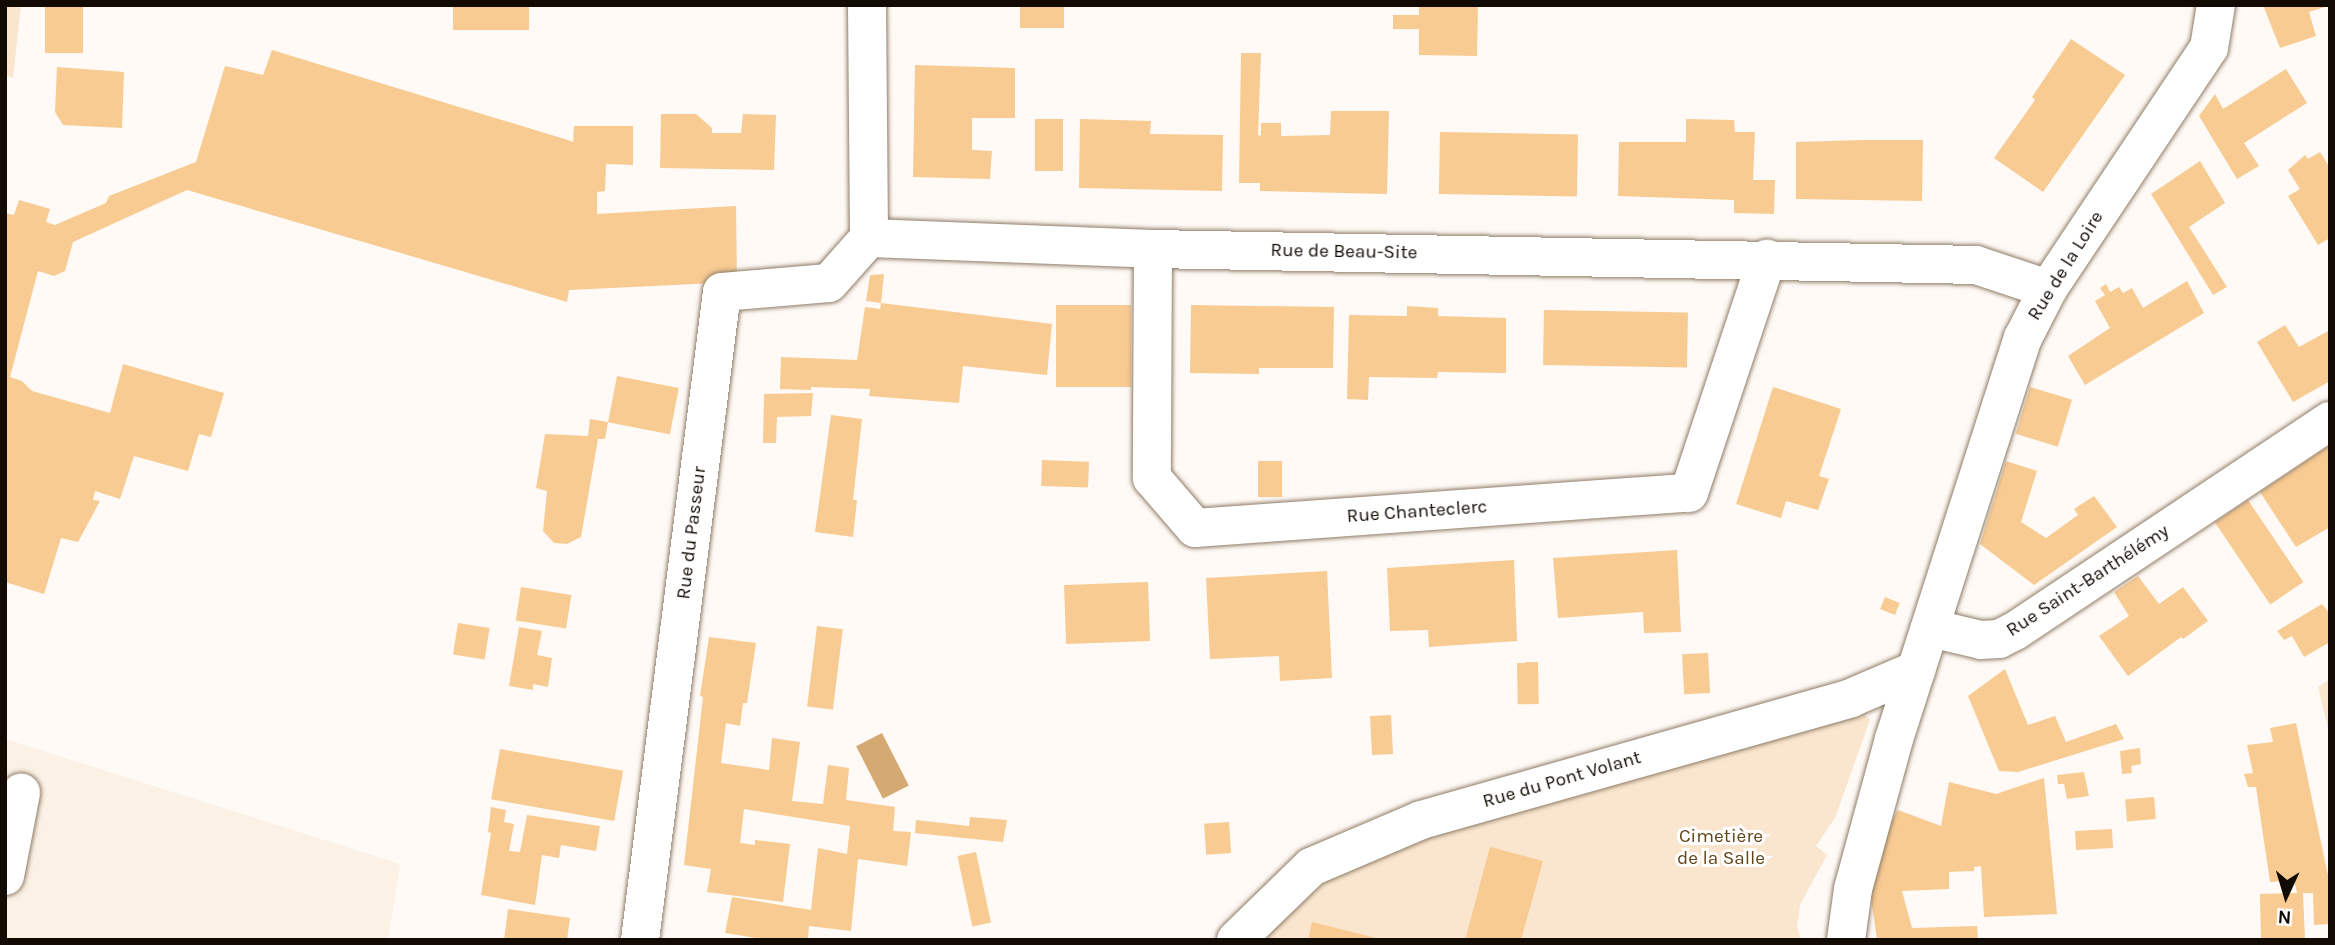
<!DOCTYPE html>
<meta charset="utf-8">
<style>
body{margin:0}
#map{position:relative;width:2335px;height:945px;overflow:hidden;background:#fffaf6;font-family:Karla,sans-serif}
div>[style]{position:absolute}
.built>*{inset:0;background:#fbf1e5}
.green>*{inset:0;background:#fae6cf}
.water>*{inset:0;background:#d5a972;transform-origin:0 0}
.building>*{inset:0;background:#f8cb93;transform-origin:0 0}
.roads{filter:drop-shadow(0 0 2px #8f7d67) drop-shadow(0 0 2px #8f7d67)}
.minor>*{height:38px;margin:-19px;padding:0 19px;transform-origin:19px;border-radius:19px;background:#fff}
span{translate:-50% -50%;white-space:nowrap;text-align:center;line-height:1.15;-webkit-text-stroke:6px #fff;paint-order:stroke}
.street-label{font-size:19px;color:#110b04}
.park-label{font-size:19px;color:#63451a}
.frame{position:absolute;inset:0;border:7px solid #110b04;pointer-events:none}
.north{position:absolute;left:2251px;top:861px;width:70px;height:70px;-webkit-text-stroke:5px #fff;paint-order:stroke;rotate:184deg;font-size:19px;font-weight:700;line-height:28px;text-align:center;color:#110b04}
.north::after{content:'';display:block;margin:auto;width:24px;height:32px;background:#110b04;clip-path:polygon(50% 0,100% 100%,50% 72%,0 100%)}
</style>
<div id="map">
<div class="built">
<i style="clip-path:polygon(5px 739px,400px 864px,388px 940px,5px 940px)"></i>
</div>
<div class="green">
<i style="clip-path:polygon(5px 5px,21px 5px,13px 78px,5px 75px)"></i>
<i style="clip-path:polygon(2330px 679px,2330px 737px,2318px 687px)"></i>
<i style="clip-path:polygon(1864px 714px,1870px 720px,1835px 818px,1816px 846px,1827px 855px,1800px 905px,1797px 927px,1801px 940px,1264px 940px,1314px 891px,1337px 874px,1441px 830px)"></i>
</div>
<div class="water">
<i style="left:882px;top:733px;width:59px;height:29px;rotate:63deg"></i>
</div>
<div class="building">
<i style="left:45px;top:5px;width:38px;height:48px"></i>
<i style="left:453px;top:5px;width:76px;height:25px"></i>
<i style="left:1020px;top:5px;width:44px;height:23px"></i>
<i style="clip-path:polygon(1419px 5px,1478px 5px,1477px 56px,1419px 55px,1419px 29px,1393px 29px,1393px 15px,1419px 15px)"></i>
<i style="clip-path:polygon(2263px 5px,2328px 5px,2328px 6px,2309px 12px,2316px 36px,2280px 48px)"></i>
<i style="clip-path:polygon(2071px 39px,2125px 75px,2043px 192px,1994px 158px,2035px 100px,2032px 97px)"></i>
<i style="clip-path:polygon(272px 50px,571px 141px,573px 142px,574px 126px,633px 126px,633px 165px,606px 164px,605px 191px,597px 192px,597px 214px,736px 206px,737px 282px,569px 290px,567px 302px,187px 190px,73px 242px,65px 271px,54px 276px,38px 271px,10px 377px,22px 381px,32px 391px,110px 413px,123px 364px,224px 393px,211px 437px,199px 434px,188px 471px,134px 456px,120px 499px,95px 491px,93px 500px,100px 501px,78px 542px,61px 538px,44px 594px,5px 582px,5px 213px,14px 215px,19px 200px,50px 209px,46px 222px,55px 225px,106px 203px,109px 196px,196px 162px,225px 66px,263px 75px)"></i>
<i style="clip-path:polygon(1241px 53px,1261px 53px,1258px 135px,1261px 136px,1261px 123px,1281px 123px,1281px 136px,1330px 135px,1331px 111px,1389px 111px,1387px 194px,1260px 191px,1260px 183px,1239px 183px)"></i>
<i style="clip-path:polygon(915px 65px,1015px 68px,1015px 118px,972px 118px,972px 150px,992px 151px,990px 179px,913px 177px)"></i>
<i style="clip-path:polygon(57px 67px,124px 72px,122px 128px,63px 125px,55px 112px)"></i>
<i style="clip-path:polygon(2286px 69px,2307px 103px,2244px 143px,2259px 166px,2237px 179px,2199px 116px,2215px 94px,2223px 109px)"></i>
<i style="clip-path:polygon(661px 114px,696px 114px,712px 128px,712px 133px,741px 133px,743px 114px,776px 115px,774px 170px,660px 168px)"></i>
<i style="left:1035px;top:119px;width:28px;height:52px"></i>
<i style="clip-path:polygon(1080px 119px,1151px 121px,1150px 134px,1223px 135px,1222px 191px,1079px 188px)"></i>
<i style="clip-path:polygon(1686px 119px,1734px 120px,1735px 132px,1755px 132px,1753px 180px,1775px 180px,1774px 214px,1734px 213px,1734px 200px,1618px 196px,1619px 142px,1686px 142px)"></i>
<i style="left:1440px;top:132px;width:138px;height:62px;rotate:1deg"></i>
<i style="clip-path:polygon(1863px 140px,1923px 140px,1922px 201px,1796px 199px,1796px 142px)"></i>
<i style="clip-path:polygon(2320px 152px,2330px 168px,2330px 238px,2318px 245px,2288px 196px,2300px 189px,2288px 170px,2305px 155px,2308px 159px)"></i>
<i style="clip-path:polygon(2200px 161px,2225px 203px,2189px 227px,2227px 287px,2213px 295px,2151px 194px)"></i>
<i style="clip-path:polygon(884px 274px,881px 303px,866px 301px,870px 275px)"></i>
<i style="clip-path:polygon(2187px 281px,2204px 313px,2085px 385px,2068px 356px,2110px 328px,2095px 301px,2105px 295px,2100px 288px,2106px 284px,2110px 292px,2119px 287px,2123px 293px,2132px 288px,2143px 308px)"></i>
<i style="clip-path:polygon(881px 303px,1052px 324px,1047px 375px,963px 366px,959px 403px,869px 396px,870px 389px,811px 387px,811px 390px,780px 389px,781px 357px,857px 360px,865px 307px,880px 309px)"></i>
<i style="left:1056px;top:305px;width:75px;height:82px"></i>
<i style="clip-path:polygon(1191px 305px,1334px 307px,1333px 368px,1259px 368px,1259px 374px,1190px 373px)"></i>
<i style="clip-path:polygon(1407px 306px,1438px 308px,1438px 316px,1506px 318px,1506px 373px,1438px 372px,1437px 378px,1369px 377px,1368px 400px,1347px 399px,1349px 315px,1407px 316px)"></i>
<i style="left:1544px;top:310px;width:144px;height:55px;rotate:1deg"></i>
<i style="clip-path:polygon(2285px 325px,2299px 347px,2330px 330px,2330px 381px,2293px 402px,2257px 342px)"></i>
<i style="left:617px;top:376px;width:63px;height:47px;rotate:11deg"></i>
<i style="clip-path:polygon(1773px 387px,1841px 409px,1819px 476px,1829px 479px,1818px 510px,1786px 501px,1781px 518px,1736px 504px)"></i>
<i style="left:2030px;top:387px;width:44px;height:49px;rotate:17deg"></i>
<i style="clip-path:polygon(813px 393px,811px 416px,777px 417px,776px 443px,763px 443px,764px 394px)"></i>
<i style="clip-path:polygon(831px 415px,862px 419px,853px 500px,857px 500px,853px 537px,815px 532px)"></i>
<i style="clip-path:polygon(590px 419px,608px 422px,605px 439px,598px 439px,581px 537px,567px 544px,554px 543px,543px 531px,547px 491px,536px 488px,545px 434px,588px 436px)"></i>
<i style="clip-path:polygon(2327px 447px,2330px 451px,2330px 527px,2296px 547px,2260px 492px)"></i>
<i style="left:1042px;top:460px;width:47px;height:26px;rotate:2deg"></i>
<i style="left:1258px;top:461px;width:24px;height:36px"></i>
<i style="clip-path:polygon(2006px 461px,2037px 471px,2021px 522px,2046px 538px,2078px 515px,2074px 509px,2094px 496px,2117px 527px,2034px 585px,1980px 544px)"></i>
<i style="left:2248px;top:500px;width:99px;height:40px;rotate:56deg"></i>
<i style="clip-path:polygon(1677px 550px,1681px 632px,1644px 633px,1643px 612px,1558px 618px,1553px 558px)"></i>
<i style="clip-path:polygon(1514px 560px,1517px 641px,1429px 647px,1428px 630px,1390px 631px,1387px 568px)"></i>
<i style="clip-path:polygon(1327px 571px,1332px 678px,1280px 681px,1279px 656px,1210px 659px,1206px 578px)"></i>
<i style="clip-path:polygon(2138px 576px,2159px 604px,2183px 587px,2208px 621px,2183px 639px,2181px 637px,2128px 676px,2099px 636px,2129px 616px,2114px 592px)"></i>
<i style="left:1148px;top:582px;width:59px;height:84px;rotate:88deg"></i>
<i style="left:521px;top:587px;width:51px;height:34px;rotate:9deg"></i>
<i style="left:1885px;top:597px;width:16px;height:13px;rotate:22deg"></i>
<i style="clip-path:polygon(2322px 604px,2330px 614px,2330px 642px,2304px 657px,2292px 636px,2284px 640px,2277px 631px)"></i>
<i style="left:458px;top:623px;width:32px;height:32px;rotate:9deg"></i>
<i style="left:817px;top:626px;width:26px;height:81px;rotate:7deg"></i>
<i style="clip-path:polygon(519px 627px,542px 631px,537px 655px,552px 658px,548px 687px,533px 684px,533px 690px,509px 686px)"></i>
<i style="clip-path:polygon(709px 637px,756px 643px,747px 703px,743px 703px,740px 726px,726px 723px,721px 763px,769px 770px,772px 738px,800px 742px,792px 801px,823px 804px,828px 765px,849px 768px,846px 800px,895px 807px,893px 831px,911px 832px,907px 866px,858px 859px,851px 931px,809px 926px,808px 940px,769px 940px,725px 933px,732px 897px,811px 910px,818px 848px,847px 854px,850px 826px,744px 809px,740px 843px,755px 845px,755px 840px,790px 844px,783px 902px,707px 892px,711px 869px,684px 865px,703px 697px,700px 696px)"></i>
<i style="left:1708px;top:653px;width:40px;height:26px;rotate:87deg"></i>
<i style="left:1538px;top:662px;width:42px;height:21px;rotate:89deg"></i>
<i style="clip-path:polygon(2005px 669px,2028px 725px,2055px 716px,2066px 742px,2116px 724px,2124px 739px,2018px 772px,1999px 771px,1968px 696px)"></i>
<i style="left:1391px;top:715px;width:39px;height:21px;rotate:87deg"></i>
<i style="clip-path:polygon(2296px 723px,2330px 885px,2330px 924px,2314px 925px,2313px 893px,2303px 893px,2305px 940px,2261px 940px,2260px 894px,2297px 893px,2294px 880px,2270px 882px,2256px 787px,2248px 787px,2244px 774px,2253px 773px,2247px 745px,2273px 742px,2270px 728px)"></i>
<i style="clip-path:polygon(2140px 748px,2141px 764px,2131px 766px,2132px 773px,2122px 774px,2120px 751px)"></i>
<i style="left:500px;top:749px;width:125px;height:51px;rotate:10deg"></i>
<i style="clip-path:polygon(2084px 772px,2089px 796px,2067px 799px,2064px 784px,2058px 784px,2057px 775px)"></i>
<i style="clip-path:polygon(2044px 778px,2057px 914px,1984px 917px,1981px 866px,1974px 867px,1974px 871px,1949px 872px,1949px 889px,1902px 891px,1912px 928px,1977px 926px,1978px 940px,1877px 940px,1871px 898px,1879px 842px,1898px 810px,1941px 826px,1949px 782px,1996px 794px)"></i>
<i style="left:2154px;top:797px;width:22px;height:29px;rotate:85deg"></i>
<i style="clip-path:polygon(491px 807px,506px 810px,504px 822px,514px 824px,509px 851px,520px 852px,527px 815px,600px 826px,596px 851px,561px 845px,559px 858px,542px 855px,535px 905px,481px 895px,491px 833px,488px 832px)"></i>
<i style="clip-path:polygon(970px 817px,1007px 820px,1003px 842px,915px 833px,916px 820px,969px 826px)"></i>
<i style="left:1229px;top:822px;width:31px;height:25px;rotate:86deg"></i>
<i style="left:2112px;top:829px;width:19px;height:37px;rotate:87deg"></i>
<i style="clip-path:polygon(1490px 847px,1543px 861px,1521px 940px,1465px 940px)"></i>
<i style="left:976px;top:852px;width:72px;height:19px;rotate:78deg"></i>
<i style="clip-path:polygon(508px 909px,570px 918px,567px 940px,504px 940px)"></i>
<i style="clip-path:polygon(1312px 922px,1380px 939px,1379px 940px,1308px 940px)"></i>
</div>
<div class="roads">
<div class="minor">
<i style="left:867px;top:5px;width:233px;rotate:89.5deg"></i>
<i style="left:869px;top:238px;width:284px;rotate:2.2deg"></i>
<i style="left:1153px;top:249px;width:823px;rotate:1.11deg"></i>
<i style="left:1976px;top:265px;width:76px;rotate:18.4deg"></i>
<i style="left:1153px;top:249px;width:229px;rotate:90.3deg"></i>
<i style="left:1152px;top:478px;width:66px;rotate:49.3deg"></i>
<i style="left:1195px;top:528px;width:495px;rotate:-4.1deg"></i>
<i style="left:1689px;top:493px;width:247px;rotate:-71.6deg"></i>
<i style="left:1930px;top:628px;width:52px;rotate:13.2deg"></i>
<i style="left:1981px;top:640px;width:18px;rotate:-3deg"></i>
<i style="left:1999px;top:639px;width:18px;rotate:-27deg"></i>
<i style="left:2015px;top:631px;width:379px;rotate:-33.7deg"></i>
<i style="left:5px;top:876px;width:85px;rotate:-79.1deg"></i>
<i style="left:640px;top:940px;width:653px;rotate:-82.79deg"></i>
<i style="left:722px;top:292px;width:107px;rotate:-4.8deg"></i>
<i style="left:829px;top:283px;width:60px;rotate:-48.4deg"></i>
<i style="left:1236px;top:940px;width:105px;rotate:-44.2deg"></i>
<i style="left:1311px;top:867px;width:120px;rotate:-23.1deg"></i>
<i style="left:1421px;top:820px;width:447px;rotate:-15.8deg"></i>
<i style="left:1851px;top:698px;width:71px;rotate:-23.3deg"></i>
<i style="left:1846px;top:940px;width:51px;rotate:-82.2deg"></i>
<i style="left:1853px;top:889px;width:156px;rotate:-74.7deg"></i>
<i style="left:1894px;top:739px;width:421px;rotate:-72.2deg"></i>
<i style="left:2023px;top:338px;width:55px;rotate:-63deg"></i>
<i style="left:2048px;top:289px;width:290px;rotate:-56.3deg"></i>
<i style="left:2209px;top:48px;width:44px;rotate:-80.8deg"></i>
</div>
</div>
<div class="street-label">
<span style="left:1344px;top:252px;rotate:1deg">Rue de Beau-Site</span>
<span style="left:2066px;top:266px;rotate:-58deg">Rue de la Loire</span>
<span style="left:1417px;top:512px;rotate:-4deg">Rue Chanteclerc</span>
<span style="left:692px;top:533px;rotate:-83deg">Rue du Passeur</span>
<span style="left:2088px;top:581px;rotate:-33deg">Rue Saint-Barthélémy</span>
<span style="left:1562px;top:780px;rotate:-16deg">Rue du Pont Volant</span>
</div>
<div class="park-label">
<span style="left:1721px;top:848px">Cimetière<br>de la Salle</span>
</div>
<div class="frame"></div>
<div class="north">N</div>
</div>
